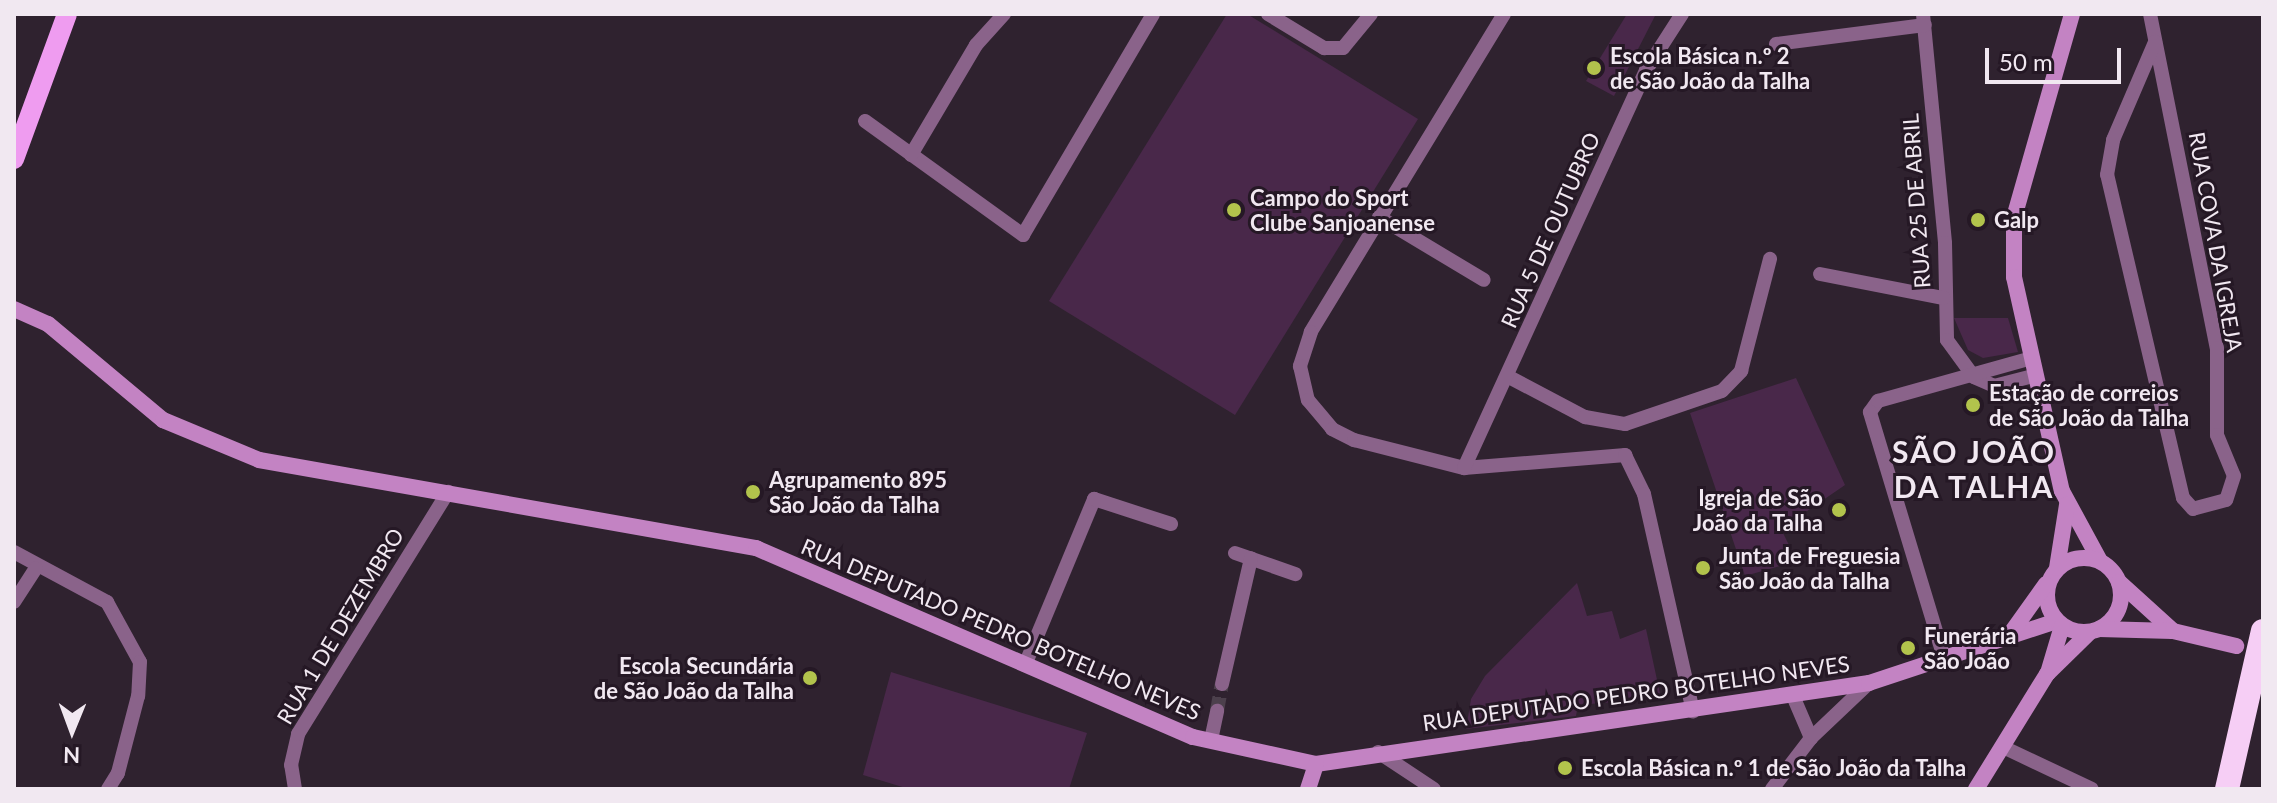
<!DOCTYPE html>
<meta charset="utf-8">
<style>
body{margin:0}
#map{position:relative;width:2277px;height:803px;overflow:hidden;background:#2f222f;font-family:Lato,sans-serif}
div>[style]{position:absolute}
.green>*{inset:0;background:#49284a}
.street-tunnel>*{height:14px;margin-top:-7px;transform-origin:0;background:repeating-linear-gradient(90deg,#4c404c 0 14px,transparent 0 21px)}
.street>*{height:14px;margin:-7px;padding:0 7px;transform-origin:7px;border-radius:7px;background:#8a638a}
.secondary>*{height:16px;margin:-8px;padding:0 8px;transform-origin:8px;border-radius:8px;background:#c383c3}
.secondary>.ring{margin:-8px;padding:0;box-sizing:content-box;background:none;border:16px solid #c383c3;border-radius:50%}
.primary>*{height:20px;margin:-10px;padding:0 10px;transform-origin:10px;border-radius:10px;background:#ef9cf0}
.highway>*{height:24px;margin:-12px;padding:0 12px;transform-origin:12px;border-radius:12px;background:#f6cef5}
.dots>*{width:22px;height:22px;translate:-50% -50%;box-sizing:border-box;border:4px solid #251825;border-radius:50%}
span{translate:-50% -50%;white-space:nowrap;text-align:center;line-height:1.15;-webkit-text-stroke:6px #251825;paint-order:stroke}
.poi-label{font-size:22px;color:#f1e8f1;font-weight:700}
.left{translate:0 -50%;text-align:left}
.right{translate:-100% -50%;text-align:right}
.street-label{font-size:22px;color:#f1e8f1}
.district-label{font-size:30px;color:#f1e8f1;font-weight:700;letter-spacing:2px}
.frame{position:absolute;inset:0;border:16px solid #f1e8f1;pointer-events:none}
.north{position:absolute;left:32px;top:691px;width:80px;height:80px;-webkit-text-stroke:6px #251825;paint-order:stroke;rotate:181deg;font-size:22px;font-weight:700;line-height:32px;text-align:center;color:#f1e8f1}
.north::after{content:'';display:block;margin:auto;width:28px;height:36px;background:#f1e8f1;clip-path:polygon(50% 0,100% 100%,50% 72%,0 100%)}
.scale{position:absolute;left:1985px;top:48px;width:136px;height:36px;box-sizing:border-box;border:4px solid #f1e8f1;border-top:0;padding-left:10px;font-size:24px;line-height:28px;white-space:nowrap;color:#f1e8f1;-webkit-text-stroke:6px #251825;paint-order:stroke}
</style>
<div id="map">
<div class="green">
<i style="clip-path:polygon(1227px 14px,1247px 14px,1418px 119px,1235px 415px,1049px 301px)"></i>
<i style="clip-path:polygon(1627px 14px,1656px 14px,1614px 96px,1586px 81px)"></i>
<i style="clip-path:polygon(1954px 318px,2008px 318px,2018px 352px,1983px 358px,1968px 350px)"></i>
<i style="clip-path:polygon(1796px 378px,1845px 485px,1781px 529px,1797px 561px,1745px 576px,1690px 413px)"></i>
<i style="clip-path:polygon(1577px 583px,1587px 616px,1612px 611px,1620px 639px,1646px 629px,1661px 698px,1578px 705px,1576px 716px,1466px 729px,1471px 699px,1485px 676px)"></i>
<i style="clip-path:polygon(891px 672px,1087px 733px,1069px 789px,909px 789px,863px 775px)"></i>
</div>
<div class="street-tunnel">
<i style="left:1217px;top:711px;width:27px;rotate:-80deg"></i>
</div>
<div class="street">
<i style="left:1268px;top:14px;width:66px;rotate:31.3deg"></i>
<i style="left:1324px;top:48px;width:19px"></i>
<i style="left:1343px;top:48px;width:44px;rotate:-50.5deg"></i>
<i style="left:1504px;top:14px;width:372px;rotate:121.3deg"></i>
<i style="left:1311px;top:332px;width:36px;rotate:108deg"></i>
<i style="left:1300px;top:366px;width:35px;rotate:77deg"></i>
<i style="left:1308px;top:400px;width:38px;rotate:50deg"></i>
<i style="left:1332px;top:429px;width:25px;rotate:27deg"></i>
<i style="left:1354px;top:440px;width:114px;rotate:14.3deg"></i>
<i style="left:1464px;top:468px;width:162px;rotate:-4.6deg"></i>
<i style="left:1625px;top:455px;width:43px;rotate:64deg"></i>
<i style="left:1644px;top:494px;width:223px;rotate:77.3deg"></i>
<i style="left:1923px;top:14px;width:230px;rotate:84.5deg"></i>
<i style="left:1945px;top:243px;width:97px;rotate:88.8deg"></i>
<i style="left:1947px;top:340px;width:46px;rotate:53.9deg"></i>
<i style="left:1974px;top:377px;width:22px;rotate:24deg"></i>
<i style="left:1994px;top:386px;width:40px;rotate:-14.4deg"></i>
<i style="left:2150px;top:14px;width:341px;rotate:78.7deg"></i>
<i style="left:2217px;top:348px;width:87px;rotate:90deg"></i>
<i style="left:2217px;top:435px;width:44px;rotate:67.5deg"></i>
<i style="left:2234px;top:476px;width:25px;rotate:108deg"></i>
<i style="left:2226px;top:500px;width:34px;rotate:165deg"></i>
<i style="left:2193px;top:509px;width:15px;rotate:-132deg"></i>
<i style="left:2183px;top:498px;width:332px;rotate:-103.2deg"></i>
<i style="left:2107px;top:175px;width:36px;rotate:-80deg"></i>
<i style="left:2113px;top:140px;width:107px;rotate:-66.8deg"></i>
<i style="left:1776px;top:44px;width:150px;rotate:-7.3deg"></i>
<i style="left:865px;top:121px;width:195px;rotate:35.8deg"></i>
<i style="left:1023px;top:235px;width:256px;rotate:-59.5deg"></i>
<i style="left:911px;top:155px;width:128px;rotate:-59.4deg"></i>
<i style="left:976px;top:45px;width:42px;rotate:-47.9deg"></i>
<i style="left:1379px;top:217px;width:122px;rotate:31deg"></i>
<i style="left:1820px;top:274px;width:126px;rotate:11deg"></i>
<i style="left:1509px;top:377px;width:86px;rotate:27.8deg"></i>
<i style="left:1585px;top:417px;width:41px;rotate:9.9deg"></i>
<i style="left:1625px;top:424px;width:102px;rotate:-18.8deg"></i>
<i style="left:1722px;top:391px;width:28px;rotate:-46deg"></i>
<i style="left:1741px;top:371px;width:116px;rotate:-75.5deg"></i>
<i style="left:1464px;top:468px;width:438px;rotate:-65.4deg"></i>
<i style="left:1646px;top:70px;width:67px;rotate:-57.3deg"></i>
<i style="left:14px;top:552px;width:106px;rotate:28.3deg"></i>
<i style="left:107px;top:602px;width:68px;rotate:61.2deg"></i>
<i style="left:140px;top:662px;width:34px;rotate:93deg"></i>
<i style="left:138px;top:696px;width:80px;rotate:104.6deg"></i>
<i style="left:118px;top:773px;width:19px;rotate:122deg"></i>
<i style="left:1235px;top:553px;width:64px;rotate:19.3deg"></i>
<i style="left:14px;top:602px;width:40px;rotate:-57.1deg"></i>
<i style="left:1945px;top:661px;width:260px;rotate:-106.8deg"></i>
<i style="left:1870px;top:412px;width:14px;rotate:-54deg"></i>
<i style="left:1878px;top:401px;width:156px;rotate:-15.6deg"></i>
<i style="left:1025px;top:665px;width:180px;rotate:-67.4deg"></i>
<i style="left:1094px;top:499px;width:81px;rotate:18deg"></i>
<i style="left:1222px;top:684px;width:129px;rotate:-77deg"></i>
<i style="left:1793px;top:696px;width:46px;rotate:66.8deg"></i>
<i style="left:1211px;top:740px;width:30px;rotate:-78deg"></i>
<i style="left:2003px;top:747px;width:98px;rotate:25.3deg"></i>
<i style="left:1378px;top:752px;width:67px;rotate:33.5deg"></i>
<i style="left:295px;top:789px;width:24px;rotate:-99deg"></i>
<i style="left:291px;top:765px;width:32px;rotate:-77deg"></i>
<i style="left:298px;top:734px;width:285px;rotate:-58.2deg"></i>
<i style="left:1772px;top:789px;width:64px;rotate:-52.6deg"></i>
<i style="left:1811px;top:738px;width:80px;rotate:-43.5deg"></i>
</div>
<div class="secondary">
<i style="left:2072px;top:14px;width:211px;rotate:105.9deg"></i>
<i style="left:2014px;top:217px;width:60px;rotate:90deg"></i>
<i style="left:2014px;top:277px;width:219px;rotate:77.4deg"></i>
<i style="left:2062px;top:491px;width:80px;rotate:61.5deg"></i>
<i style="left:14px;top:309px;width:37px;rotate:24deg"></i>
<i style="left:48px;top:324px;width:150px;rotate:39.9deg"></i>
<i style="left:163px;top:420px;width:104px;rotate:22.6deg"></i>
<i style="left:259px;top:460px;width:505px;rotate:10.04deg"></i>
<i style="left:756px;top:548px;width:476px;rotate:23.4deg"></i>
<i style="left:1193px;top:737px;width:126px;rotate:12.4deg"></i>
<i style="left:1316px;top:764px;width:559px;rotate:-8.33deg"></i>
<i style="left:1869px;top:683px;width:198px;rotate:-18.3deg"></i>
<i class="ring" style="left:2047px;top:558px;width:58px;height:58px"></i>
<i style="left:2057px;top:568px;width:64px;rotate:-81deg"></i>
<i style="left:2119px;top:582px;width:73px;rotate:42.2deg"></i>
<i style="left:2099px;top:629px;width:74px;rotate:1.5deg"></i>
<i style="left:2173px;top:631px;width:65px;rotate:13.4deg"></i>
<i style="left:2011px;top:633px;width:60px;rotate:-54.5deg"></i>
<i style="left:2048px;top:673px;width:49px;rotate:-73.4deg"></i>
<i style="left:1308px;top:789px;width:26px;rotate:-72deg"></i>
<i style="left:1976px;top:789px;width:135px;rotate:-58.3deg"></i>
<i style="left:2047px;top:674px;width:60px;rotate:-44.3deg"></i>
</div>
<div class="primary">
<i style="left:14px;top:159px;width:154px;rotate:-69.9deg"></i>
</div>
<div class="highway">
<i style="left:2227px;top:789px;width:162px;rotate:-77.2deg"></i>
</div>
<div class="dots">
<i style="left:1594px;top:68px;background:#b2c34c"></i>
<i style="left:1234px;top:210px;background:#b2c34c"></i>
<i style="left:1978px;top:220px;background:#b2c34c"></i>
<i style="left:1973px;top:405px;background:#b2c34c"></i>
<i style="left:753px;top:492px;background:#b2c34c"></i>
<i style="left:1839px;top:510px;background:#b2c34c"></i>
<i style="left:1703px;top:568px;background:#b2c34c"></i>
<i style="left:1908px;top:648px;background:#b2c34c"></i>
<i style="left:810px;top:678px;background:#b2c34c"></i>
<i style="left:1565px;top:768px;background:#b2c34c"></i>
</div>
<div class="poi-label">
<span class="left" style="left:1610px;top:68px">Escola Básica n.º 2<br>de São João da Talha</span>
<span class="left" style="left:1250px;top:210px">Campo do Sport<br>Clube Sanjoanense</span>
<span class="left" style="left:1994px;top:220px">Galp</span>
<span class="left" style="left:1989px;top:405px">Estação de correios<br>de São João da Talha</span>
<span class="left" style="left:769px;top:492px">Agrupamento 895<br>São João da Talha</span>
<span class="right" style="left:1823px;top:510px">Igreja de São<br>João da Talha</span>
<span class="left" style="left:1719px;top:568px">Junta de Freguesia<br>São João da Talha</span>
<span class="left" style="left:1924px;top:648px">Funerária<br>São João</span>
<span class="right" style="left:794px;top:678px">Escola Secundária<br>de São João da Talha</span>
<span class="left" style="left:1581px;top:768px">Escola Básica n.º 1 de São João da Talha</span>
</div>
<div class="street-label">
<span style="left:1916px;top:201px;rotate:-94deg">RUA 25 DE ABRIL</span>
<span style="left:1550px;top:230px;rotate:-66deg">RUA 5 DE OUTUBRO</span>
<span style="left:2216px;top:242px;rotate:80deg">RUA COVA DA IGREJA</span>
<span style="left:340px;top:626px;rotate:-59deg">RUA 1 DE DEZEMBRO</span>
<span style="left:1001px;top:629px;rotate:23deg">RUA DEPUTADO PEDRO BOTELHO NEVES</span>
<span style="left:1636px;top:693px;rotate:-8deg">RUA DEPUTADO PEDRO BOTELHO NEVES</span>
</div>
<div class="district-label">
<span style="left:1974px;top:468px">SÃO JOÃO<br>DA TALHA</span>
</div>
<div class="frame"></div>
<div class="north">N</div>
<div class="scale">50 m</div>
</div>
